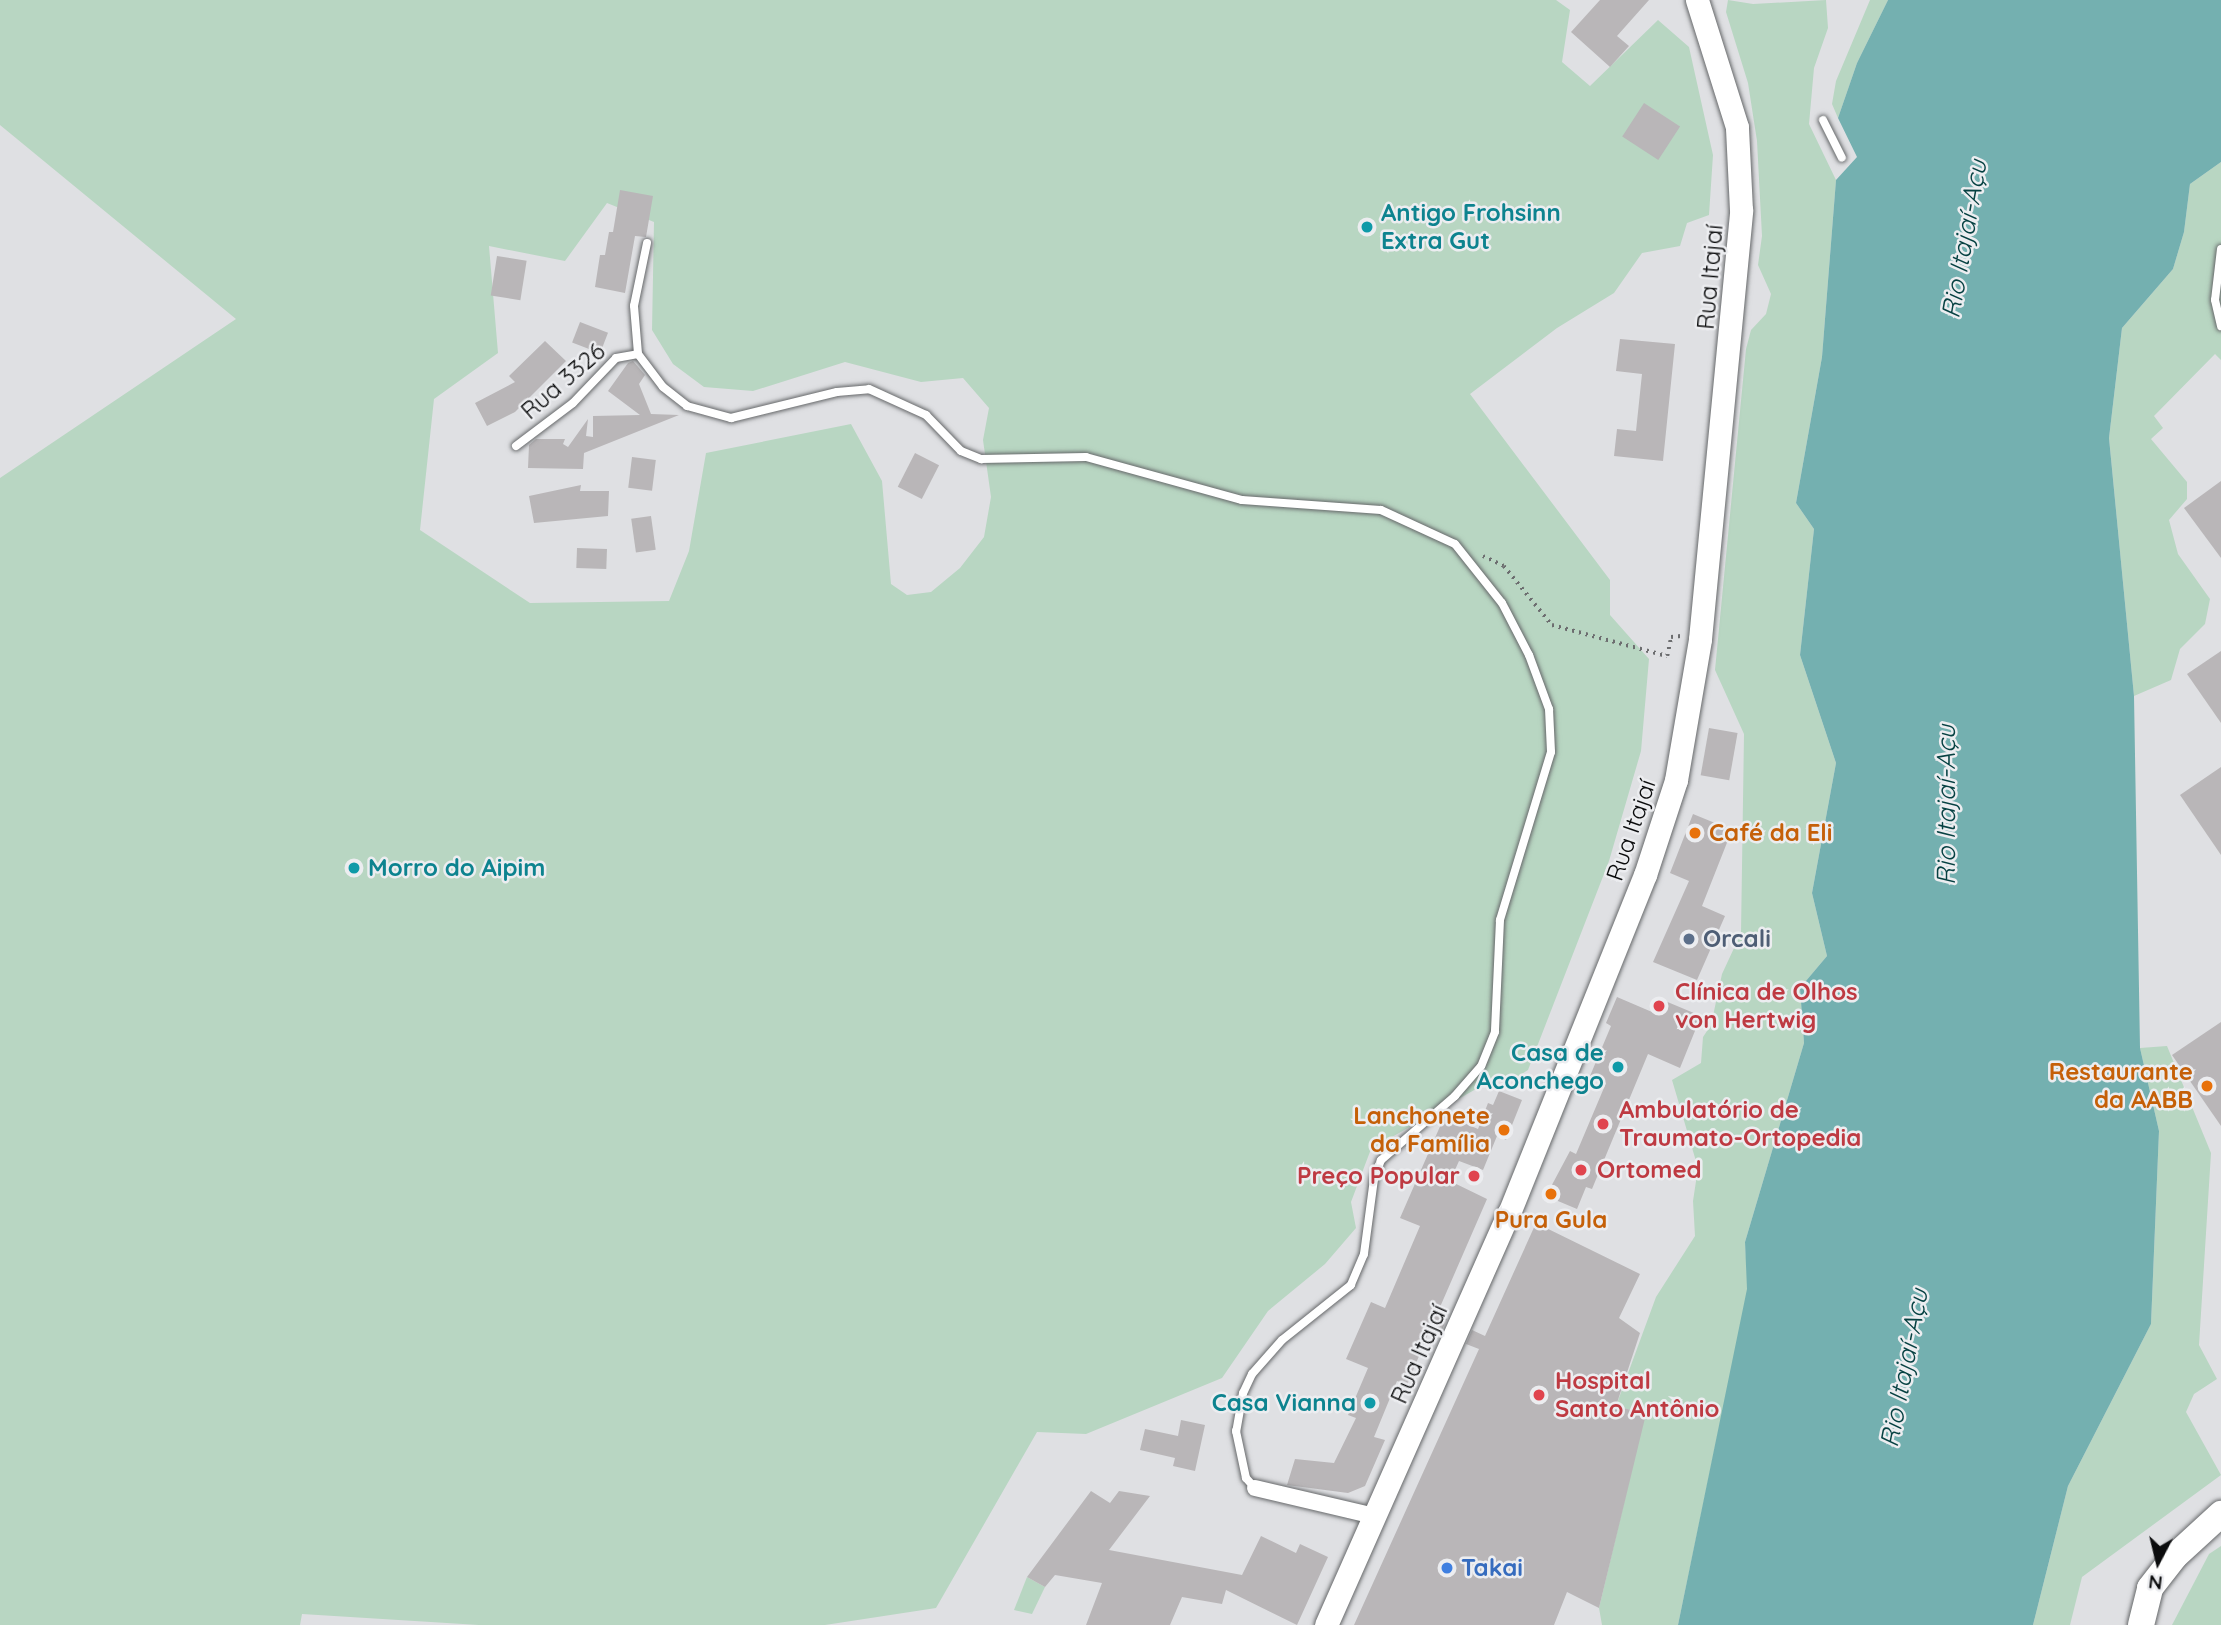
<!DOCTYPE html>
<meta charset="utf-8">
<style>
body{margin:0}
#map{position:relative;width:2221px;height:1625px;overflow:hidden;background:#dfe0e3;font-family:Quicksand,sans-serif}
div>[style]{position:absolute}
.green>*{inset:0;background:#b8d6c2}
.water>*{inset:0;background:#74b0b0}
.building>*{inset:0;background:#b9b6b8;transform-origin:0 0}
.path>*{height:3.5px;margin-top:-1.75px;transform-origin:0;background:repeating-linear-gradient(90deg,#6c6d6f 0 2px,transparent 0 7px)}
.roads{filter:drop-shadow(0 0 2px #66686a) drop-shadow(0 0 2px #66686a)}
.lane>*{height:8px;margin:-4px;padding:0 4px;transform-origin:4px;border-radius:4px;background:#fff}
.street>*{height:16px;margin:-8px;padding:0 8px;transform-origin:8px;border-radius:8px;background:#fff}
.secondary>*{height:23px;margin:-11.5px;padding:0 11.5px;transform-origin:11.5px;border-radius:11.5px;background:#fff}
.primary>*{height:26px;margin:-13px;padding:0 13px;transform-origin:13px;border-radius:13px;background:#fff}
.dots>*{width:19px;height:19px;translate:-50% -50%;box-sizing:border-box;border:4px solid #ecedf0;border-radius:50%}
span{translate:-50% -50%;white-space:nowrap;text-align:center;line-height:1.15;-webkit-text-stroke:5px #ecedf0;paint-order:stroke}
.culture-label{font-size:24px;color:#0d838f;font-weight:700}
.left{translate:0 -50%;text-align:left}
.right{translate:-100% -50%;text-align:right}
.street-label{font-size:24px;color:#0b0c0d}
.food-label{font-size:24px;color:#c56008;font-weight:700}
.service-label{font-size:24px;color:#4e5e75;font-weight:700}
.health-label{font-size:24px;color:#be3a42;font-weight:700}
.shop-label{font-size:24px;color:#366cbe;font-weight:700}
.water-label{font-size:26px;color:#064142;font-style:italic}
.north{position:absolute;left:2123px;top:1527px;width:70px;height:70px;-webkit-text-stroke:5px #ecedf0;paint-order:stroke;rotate:187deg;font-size:19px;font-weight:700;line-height:28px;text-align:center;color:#0b0c0d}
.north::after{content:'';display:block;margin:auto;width:24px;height:32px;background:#0b0c0d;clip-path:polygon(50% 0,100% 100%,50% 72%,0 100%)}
</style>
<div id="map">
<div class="green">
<i style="clip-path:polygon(evenodd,0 0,1556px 0,1570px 10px,1562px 62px,1590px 86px,1658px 20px,1689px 47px,1713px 155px,1709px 215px,1687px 223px,1680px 246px,1642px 253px,1614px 293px,1557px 328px,1470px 394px,1610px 580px,1610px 615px,1649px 659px,1641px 751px,1609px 861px,1528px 1070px,1512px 1080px,1497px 1077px,1371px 1149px,1351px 1202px,1356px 1228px,1325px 1264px,1268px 1311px,1222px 1378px,1086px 1434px,1037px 1432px,936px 1608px,825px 1625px,479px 1625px,302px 1614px,300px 1625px,0 1625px,0 478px,236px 319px,0 125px,0 0,607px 203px,654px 222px,652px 330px,673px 364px,704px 387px,753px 391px,845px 362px,921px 382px,963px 378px,989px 408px,983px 440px,991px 497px,984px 537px,960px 568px,931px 592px,907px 595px,891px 584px,882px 481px,851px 424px,706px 453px,689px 551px,669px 601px,530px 603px,420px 530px,434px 399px,498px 353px,489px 246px,565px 261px,607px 203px)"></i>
<i style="clip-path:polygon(1728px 0,1753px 4px,1826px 0,1828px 28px,1814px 68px,1809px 124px,1836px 180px,1822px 357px,1796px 503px,1814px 529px,1800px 655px,1836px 763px,1812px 893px,1827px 956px,1800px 988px,1804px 1043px,1745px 1242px,1748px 1289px,1678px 1625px,1602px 1625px,1599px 1608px,1645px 1414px,1616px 1406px,1656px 1297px,1695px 1236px,1693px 1201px,1698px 1168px,1672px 1080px,1701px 1063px,1703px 1037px,1711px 1025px,1722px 974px,1741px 933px,1744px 734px,1715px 670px,1746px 349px,1751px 330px,1766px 314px,1771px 294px,1758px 265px,1762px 236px,1757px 141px,1748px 83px,1726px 12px)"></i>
<i style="clip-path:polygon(1870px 0,1888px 0,1857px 63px,1838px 118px,1832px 104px,1836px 81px)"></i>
<i style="clip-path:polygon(2221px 162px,2221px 360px,2215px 354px,2154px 416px,2163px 428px,2151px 439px,2187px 482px,2187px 499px,2169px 520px,2178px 554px,2210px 599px,2205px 624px,2180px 649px,2171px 680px,2134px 696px,2109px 438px,2122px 328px,2173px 269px,2184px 232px,2190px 184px)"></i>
<i style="clip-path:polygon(2167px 1046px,2211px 1153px,2199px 1345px,2217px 1379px,2194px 1394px,2186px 1412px,2221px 1475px,2082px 1577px,2070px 1625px,2033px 1625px,2068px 1486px,2151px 1324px,2159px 1131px,2140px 1048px)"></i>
<i style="clip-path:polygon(2221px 1546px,2221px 1625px,2172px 1625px,2209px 1554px)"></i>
<i style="clip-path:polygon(1027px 1577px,1045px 1587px,1032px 1614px,1014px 1610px)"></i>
</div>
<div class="water">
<i style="clip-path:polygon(1888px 0,2221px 0,2221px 162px,2190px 184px,2184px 232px,2173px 269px,2122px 328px,2109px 438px,2134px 696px,2140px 1048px,2159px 1131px,2151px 1324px,2068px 1486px,2033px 1625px,1678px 1625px,1747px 1289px,1745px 1242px,1804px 1043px,1800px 988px,1827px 956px,1812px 893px,1836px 763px,1800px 655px,1814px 529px,1796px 503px,1822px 357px,1836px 180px,1857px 157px,1838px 118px,1857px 63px)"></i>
</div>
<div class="building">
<i style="clip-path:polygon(1600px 0,1649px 0,1617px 36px,1629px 46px,1610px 67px,1571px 32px)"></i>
<i style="left:1644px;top:103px;width:43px;height:40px;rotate:33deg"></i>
<i style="clip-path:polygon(620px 190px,653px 196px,646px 237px,635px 236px,625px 293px,595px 287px,600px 255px,605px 255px,609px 232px,613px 232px)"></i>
<i style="left:497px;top:256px;width:30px;height:40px;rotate:9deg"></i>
<i style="left:580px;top:322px;width:30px;height:22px;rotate:21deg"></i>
<i style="clip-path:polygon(1620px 339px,1675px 344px,1663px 461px,1614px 456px,1617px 429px,1636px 431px,1642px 374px,1616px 371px)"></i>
<i style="clip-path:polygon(545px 341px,566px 361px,515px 412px,487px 426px,475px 403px,515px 382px,509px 376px)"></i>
<i style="clip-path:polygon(633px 361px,645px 375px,639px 384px,651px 414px,679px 415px,584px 453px,583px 469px,528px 468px,529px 445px,536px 439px,565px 439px,563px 444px,568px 447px,588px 419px,586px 436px,593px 437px,593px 416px,640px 415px,608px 391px,628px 363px)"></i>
<i style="left:915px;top:453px;width:27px;height:38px;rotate:27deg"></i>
<i style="left:632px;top:457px;width:24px;height:31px;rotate:7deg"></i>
<i style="clip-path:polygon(2221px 481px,2221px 558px,2184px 508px)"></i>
<i style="clip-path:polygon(581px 485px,580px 491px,609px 491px,608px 516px,534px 523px,529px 496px)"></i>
<i style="left:651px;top:516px;width:34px;height:20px;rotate:82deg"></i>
<i style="left:577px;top:548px;width:30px;height:20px;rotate:2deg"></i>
<i style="clip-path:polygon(2221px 651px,2221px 723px,2187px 674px)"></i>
<i style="left:1709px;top:728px;width:29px;height:48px;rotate:10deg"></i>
<i style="clip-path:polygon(2221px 767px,2221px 855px,2180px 795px)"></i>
<i style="clip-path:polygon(1693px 814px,1732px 830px,1702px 906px,1725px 916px,1697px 980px,1653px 962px,1689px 881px,1670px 873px)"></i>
<i style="clip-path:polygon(1617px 997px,1652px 1012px,1658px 998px,1701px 1016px,1680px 1068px,1648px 1054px,1592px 1189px,1586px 1187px,1577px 1209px,1546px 1196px,1570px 1151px,1576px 1154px,1606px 1083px,1590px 1076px,1611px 1026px,1606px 1023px)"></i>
<i style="clip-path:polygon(2221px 1022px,2221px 1126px,2172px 1055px)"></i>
<i style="clip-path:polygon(1499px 1091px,1522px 1100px,1506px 1140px,1497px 1136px,1483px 1170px,1459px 1161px,1450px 1181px,1487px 1199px,1437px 1314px,1447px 1319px,1441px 1332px,1431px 1327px,1407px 1385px,1397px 1381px,1374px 1437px,1385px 1440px,1365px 1486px,1348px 1493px,1287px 1485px,1295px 1459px,1334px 1463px,1356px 1418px,1348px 1415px,1368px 1368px,1346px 1359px,1371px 1302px,1385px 1308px,1420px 1226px,1400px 1218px,1445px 1115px,1478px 1129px,1488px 1103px,1493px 1105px)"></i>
<i style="clip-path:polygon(1536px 1223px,1640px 1274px,1619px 1318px,1640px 1333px,1616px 1406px,1646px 1414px,1599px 1608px,1567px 1592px,1554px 1625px,1354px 1625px,1479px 1349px,1466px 1344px,1472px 1330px,1485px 1336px)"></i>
<i style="clip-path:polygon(1181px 1420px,1205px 1425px,1195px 1471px,1173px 1466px,1175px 1458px,1140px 1450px,1145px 1429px,1178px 1436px)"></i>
<i style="clip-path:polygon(1091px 1491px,1110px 1503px,1119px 1491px,1150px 1496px,1109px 1550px,1242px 1575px,1261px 1536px,1296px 1553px,1300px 1544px,1328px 1557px,1297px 1625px,1226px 1590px,1222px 1604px,1182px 1597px,1170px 1625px,1086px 1625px,1102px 1583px,1055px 1575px,1045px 1587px,1027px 1577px)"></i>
</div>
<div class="path">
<i style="left:1483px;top:556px;width:23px;rotate:25deg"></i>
<i style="left:1504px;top:566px;width:76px;rotate:50.9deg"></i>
<i style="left:1552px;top:625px;width:119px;rotate:15.1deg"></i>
<i style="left:1667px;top:656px;width:19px;rotate:-78deg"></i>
<i style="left:1671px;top:637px;width:10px;rotate:-6deg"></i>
</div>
<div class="roads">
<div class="lane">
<i style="left:1823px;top:120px;width:42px;rotate:63.4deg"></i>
<i style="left:647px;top:243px;width:64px;rotate:101.7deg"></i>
<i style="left:634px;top:306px;width:48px;rotate:85.2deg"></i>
<i style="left:638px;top:354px;width:41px;rotate:52.9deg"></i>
<i style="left:663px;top:387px;width:31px;rotate:38deg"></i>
<i style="left:687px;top:406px;width:46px;rotate:15.3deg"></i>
<i style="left:731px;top:418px;width:109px;rotate:-13.8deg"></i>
<i style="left:837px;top:392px;width:32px;rotate:-5deg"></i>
<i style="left:869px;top:389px;width:63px;rotate:24.5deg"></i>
<i style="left:926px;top:415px;width:50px;rotate:45.8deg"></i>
<i style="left:961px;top:451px;width:22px;rotate:22deg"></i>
<i style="left:981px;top:459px;width:105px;rotate:-1.1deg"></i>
<i style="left:1086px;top:457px;width:162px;rotate:15.4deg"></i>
<i style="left:1242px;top:500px;width:139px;rotate:4.1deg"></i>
<i style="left:1381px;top:510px;width:81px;rotate:24.7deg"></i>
<i style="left:1455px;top:544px;width:75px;rotate:51.5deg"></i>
<i style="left:1502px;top:603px;width:59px;rotate:62.6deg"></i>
<i style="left:1529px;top:655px;width:58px;rotate:69.7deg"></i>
<i style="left:1549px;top:709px;width:43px;rotate:87.3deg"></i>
<i style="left:1551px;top:752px;width:176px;rotate:106.9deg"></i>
<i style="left:1500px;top:920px;width:112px;rotate:92.6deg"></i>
<i style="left:1495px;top:1032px;width:37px;rotate:112deg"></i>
<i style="left:1481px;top:1066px;width:40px;rotate:131deg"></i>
<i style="left:1455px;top:1096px;width:98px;rotate:139.1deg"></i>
<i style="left:1381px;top:1160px;width:20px;rotate:110deg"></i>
<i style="left:1374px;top:1179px;width:76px;rotate:97.6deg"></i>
<i style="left:1364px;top:1254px;width:34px;rotate:113deg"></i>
<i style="left:1351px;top:1285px;width:88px;rotate:141.4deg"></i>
<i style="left:1282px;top:1340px;width:45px;rotate:131.4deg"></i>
<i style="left:1252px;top:1374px;width:21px;rotate:115deg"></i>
<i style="left:1243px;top:1393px;width:39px;rotate:100deg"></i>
<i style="left:1236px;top:1431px;width:48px;rotate:78deg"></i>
<i style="left:1246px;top:1478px;width:13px;rotate:48deg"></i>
<i style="left:2221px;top:249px;width:51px;rotate:96.7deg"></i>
<i style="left:2215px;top:300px;width:27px;rotate:77deg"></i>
<i style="left:516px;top:446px;width:71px;rotate:-37deg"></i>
<i style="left:573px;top:403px;width:62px;rotate:-46.3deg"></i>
<i style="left:616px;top:358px;width:22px;rotate:-10deg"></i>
</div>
<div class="street">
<i style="left:1255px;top:1488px;width:122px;rotate:13.2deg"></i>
</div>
<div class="secondary">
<i style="left:1326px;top:1625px;width:451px;rotate:-66.1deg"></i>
<i style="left:1509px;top:1213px;width:364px;rotate:-68.1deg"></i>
<i style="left:1645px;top:875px;width:100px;rotate:-71.9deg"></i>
<i style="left:1676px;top:780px;width:143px;rotate:-80.3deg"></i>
<i style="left:1700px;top:639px;width:431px;rotate:-84.5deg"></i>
<i style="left:1741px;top:210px;width:83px;rotate:-92.8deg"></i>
<i style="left:1737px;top:127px;width:133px;rotate:-107.5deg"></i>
</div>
<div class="primary">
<i style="left:2141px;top:1625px;width:38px;rotate:-76deg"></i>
<i style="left:2150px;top:1588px;width:39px;rotate:-52deg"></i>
<i style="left:2174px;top:1557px;width:64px;rotate:-42.5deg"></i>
</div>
</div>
<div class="dots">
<i style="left:1367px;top:227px;background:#0f9aa8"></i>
<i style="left:1695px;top:833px;background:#e8710a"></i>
<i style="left:354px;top:868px;background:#0f9aa8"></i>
<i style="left:1689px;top:939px;background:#5c6f8a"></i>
<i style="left:1659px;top:1006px;background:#e0444e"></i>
<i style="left:1618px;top:1067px;background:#0f9aa8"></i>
<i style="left:2207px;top:1086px;background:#e8710a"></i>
<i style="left:1603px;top:1124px;background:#e0444e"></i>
<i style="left:1504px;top:1130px;background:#e8710a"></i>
<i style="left:1581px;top:1170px;background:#e0444e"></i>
<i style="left:1474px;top:1176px;background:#e0444e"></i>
<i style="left:1551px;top:1194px;background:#e8710a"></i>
<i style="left:1539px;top:1395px;background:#e0444e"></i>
<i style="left:1370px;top:1403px;background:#0f9aa8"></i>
<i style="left:1447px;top:1568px;background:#3f7fe0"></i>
</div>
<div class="culture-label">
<span class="left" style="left:1381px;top:227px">Antigo Frohsinn<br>Extra Gut</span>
<span class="left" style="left:368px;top:868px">Morro do Aipim</span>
<span class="right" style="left:1604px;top:1067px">Casa de<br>Aconchego</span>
<span class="right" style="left:1356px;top:1403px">Casa Vianna</span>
</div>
<div class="street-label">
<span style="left:1710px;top:277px;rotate:-85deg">Rua Itajaí</span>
<span style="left:563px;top:381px;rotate:-41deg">Rua 3326</span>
<span style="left:1631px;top:830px;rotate:-71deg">Rua Itajaí</span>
<span style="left:1419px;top:1354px;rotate:-66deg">Rua Itajaí</span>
</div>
<div class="food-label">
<span class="left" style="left:1709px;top:833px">Café da Eli</span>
<span class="right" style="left:2193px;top:1086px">Restaurante<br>da AABB</span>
<span class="right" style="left:1490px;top:1130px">Lanchonete<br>da Família</span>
<span style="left:1551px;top:1220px">Pura Gula</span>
</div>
<div class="service-label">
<span class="left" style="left:1703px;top:939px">Orcali</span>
</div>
<div class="health-label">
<span class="left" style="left:1675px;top:1006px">Clínica de Olhos<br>von Hertwig</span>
<span class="left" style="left:1619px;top:1124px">Ambulatório de<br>Traumato-Ortopedia</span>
<span class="left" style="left:1597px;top:1170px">Ortomed</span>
<span class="right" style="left:1460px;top:1176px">Preço Popular</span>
<span class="left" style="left:1555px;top:1395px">Hospital<br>Santo Antônio</span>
</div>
<div class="shop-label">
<span class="left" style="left:1461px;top:1568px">Takai</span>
</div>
<div class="water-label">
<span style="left:1964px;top:239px;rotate:-80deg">Rio Itajaí-Açu</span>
<span style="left:1946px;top:805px;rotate:-90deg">Rio Itajaí-Açu</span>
<span style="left:1904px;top:1368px;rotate:-79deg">Rio Itajaí-Açu</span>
</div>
<div class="north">N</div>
</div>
